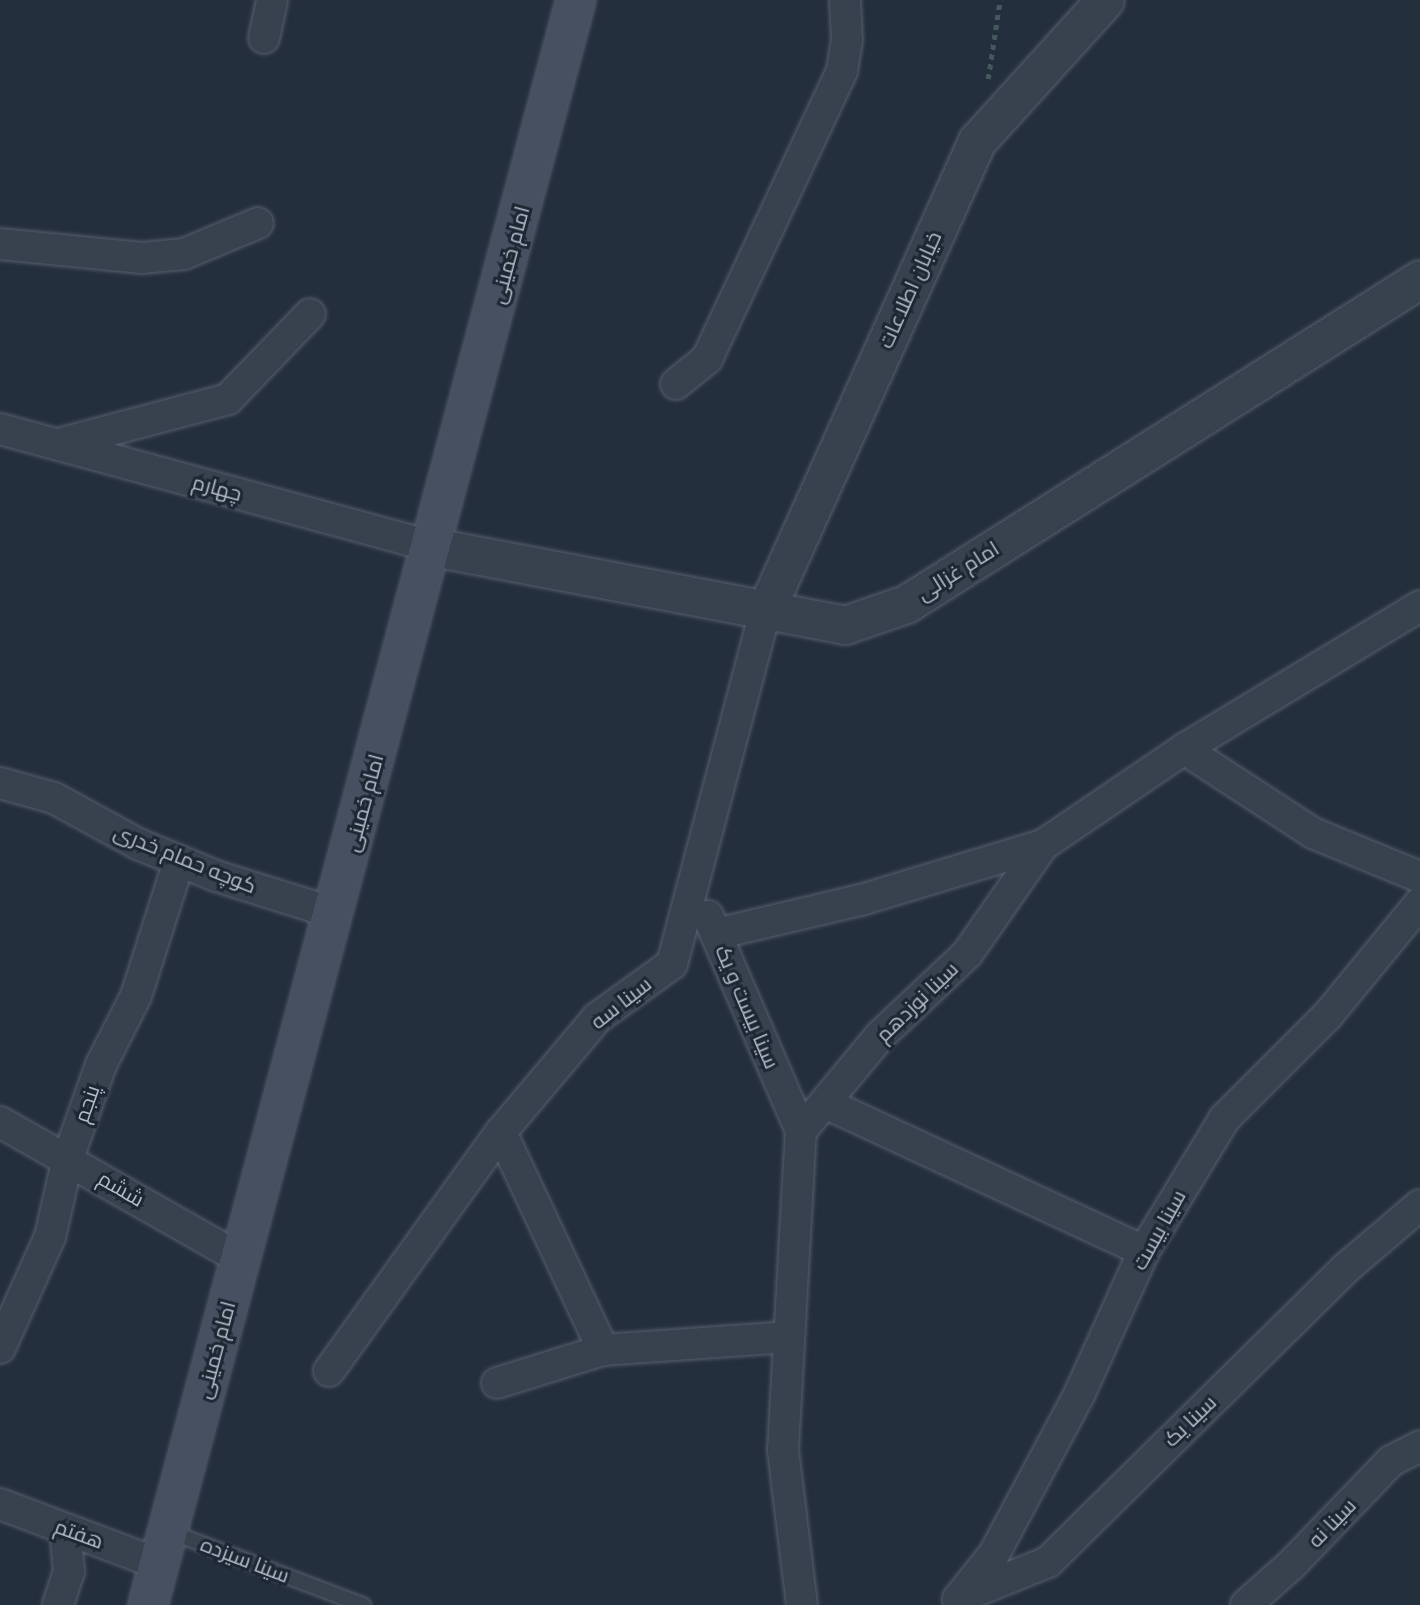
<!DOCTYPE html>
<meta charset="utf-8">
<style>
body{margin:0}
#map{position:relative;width:1420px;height:1605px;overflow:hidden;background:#242f3e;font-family:"Fira Sans Condensed",Cairo,sans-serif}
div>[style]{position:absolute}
.path>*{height:4.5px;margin-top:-2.25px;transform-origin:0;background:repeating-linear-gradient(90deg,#44595c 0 5px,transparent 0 10px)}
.roads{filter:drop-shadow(0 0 2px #565f6c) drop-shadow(0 0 2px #565f6c)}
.service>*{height:14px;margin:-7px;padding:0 7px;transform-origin:7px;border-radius:7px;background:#38414e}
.minor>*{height:30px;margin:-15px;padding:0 15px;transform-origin:15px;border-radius:15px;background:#38414e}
.tertiary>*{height:37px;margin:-18.5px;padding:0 18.5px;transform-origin:18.5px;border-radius:18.5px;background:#38414e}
.secondary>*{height:38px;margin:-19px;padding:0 19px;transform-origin:19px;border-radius:19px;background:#465061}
span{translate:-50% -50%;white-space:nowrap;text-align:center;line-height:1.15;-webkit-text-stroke:6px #1d2633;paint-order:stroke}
.street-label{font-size:21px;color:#b4bcc9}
</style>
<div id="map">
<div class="path">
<i style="left:988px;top:79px;width:80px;rotate:-81.4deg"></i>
</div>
<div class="roads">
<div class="service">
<i style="left:168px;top:1531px;width:209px;rotate:20.8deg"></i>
</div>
<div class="minor">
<i style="left:264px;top:38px;width:39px;rotate:-78deg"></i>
<i style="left:0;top:244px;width:143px;rotate:5.6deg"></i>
<i style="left:142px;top:258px;width:42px;rotate:-5.4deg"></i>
<i style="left:184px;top:254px;width:80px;rotate:-22.7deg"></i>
<i style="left:676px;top:384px;width:40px;rotate:-39deg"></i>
<i style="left:707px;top:359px;width:318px;rotate:-64.9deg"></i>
<i style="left:842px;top:71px;width:31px;rotate:-81deg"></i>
<i style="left:847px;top:40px;width:40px;rotate:-92.9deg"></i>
<i style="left:0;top:429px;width:449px;rotate:15.2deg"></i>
<i style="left:62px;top:443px;width:172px;rotate:-14.8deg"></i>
<i style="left:228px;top:399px;width:118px;rotate:-46deg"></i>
<i style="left:1184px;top:749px;width:154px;rotate:33.1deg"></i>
<i style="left:1313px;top:833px;width:116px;rotate:22.4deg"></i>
<i style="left:0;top:783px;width:56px;rotate:15.5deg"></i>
<i style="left:54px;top:798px;width:96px;rotate:28.7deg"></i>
<i style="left:138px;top:844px;width:84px;rotate:22.3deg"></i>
<i style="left:216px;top:876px;width:124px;rotate:17.4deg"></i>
<i style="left:708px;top:916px;width:234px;rotate:66.6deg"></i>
<i style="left:716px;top:934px;width:152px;rotate:-13.3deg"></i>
<i style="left:864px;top:899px;width:187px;rotate:-16.8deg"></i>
<i style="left:825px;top:1103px;width:352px;rotate:24.9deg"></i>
<i style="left:0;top:1122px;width:277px;rotate:29.6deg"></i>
<i style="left:501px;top:1132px;width:241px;rotate:64.9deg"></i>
<i style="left:0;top:1348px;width:122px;rotate:-65.8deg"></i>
<i style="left:50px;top:1237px;width:81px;rotate:-77.2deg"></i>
<i style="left:68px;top:1158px;width:99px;rotate:-70.5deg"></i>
<i style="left:101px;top:1065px;width:77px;rotate:-63.1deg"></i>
<i style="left:136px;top:996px;width:142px;rotate:-72.3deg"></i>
<i style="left:329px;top:1371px;width:294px;rotate:-54.3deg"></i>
<i style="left:501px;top:1132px;width:149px;rotate:-49.9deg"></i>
<i style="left:597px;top:1018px;width:92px;rotate:-35.8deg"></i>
<i style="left:672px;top:964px;width:364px;rotate:-75.2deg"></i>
<i style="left:497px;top:1383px;width:111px;rotate:-17.3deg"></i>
<i style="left:603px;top:1350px;width:186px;rotate:-4deg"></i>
<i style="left:0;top:1504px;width:170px;rotate:20.7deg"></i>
<i style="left:961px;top:1597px;width:94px;rotate:-21.9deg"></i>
<i style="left:1048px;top:1562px;width:419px;rotate:-44.6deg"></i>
<i style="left:1346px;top:1268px;width:97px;rotate:-40.4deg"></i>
<i style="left:58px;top:1605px;width:35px;rotate:-72deg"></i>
<i style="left:69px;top:1572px;width:43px;rotate:-95.3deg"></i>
<i style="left:802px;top:1605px;width:156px;rotate:-97deg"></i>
<i style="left:783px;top:1450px;width:320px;rotate:-86.8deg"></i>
<i style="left:801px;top:1131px;width:124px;rotate:-50.3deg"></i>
<i style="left:880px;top:1036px;width:120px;rotate:-43.3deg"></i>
<i style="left:967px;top:954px;width:133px;rotate:-55.1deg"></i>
<i style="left:1043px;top:845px;width:171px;rotate:-34.2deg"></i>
<i style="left:1184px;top:749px;width:276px;rotate:-31.2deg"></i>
<i style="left:960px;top:1605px;width:6px;rotate:-108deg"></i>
<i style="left:958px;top:1599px;width:58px;rotate:-51.3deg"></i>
<i style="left:994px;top:1554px;width:180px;rotate:-61.9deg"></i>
<i style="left:1079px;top:1395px;width:158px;rotate:-65.7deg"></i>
<i style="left:1144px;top:1251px;width:156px;rotate:-58.7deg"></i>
<i style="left:1225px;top:1118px;width:146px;rotate:-45deg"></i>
<i style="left:1328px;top:1015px;width:145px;rotate:-50.6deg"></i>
<i style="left:1246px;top:1605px;width:62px;rotate:-41.7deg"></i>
<i style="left:1292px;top:1564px;width:143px;rotate:-46.1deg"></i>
<i style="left:1391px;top:1461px;width:33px;rotate:-27deg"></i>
</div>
<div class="tertiary">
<i style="left:433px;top:547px;width:419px;rotate:10.7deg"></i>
<i style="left:845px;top:625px;width:65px;rotate:-19deg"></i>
<i style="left:906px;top:604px;width:608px;rotate:-32.3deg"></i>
<i style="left:765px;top:612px;width:517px;rotate:-65.77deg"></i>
<i style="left:977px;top:141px;width:190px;rotate:-47.8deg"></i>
</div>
<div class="secondary">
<i style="left:148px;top:1605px;width:1661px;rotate:-75.07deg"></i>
</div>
</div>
<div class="street-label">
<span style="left:510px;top:255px;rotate:-75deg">امام خمینی</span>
<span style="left:910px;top:290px;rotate:-66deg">خیابان اطلاعات</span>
<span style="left:217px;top:488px;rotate:15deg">چهارم</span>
<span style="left:958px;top:571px;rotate:-32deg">امام غزالی</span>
<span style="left:364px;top:803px;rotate:-75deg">امام خمینی</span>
<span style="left:185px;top:859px;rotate:22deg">کوچه حمام خدری</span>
<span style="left:917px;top:1002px;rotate:-44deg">سینا نوزدهم</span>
<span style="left:621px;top:1003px;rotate:-38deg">سینا سه</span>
<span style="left:747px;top:1007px;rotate:67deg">سینا بیست و یک</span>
<span style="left:87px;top:1104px;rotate:-71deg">پنجم</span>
<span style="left:121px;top:1189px;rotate:30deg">ششم</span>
<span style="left:1159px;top:1230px;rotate:-61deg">سینا بیست</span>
<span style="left:216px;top:1350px;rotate:-75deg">امام خمینی</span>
<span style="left:1190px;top:1421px;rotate:-44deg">سینا یک</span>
<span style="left:1332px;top:1523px;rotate:-46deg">سینا نه</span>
<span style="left:79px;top:1534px;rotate:20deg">هفتم</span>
<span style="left:245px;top:1560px;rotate:21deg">سینا سیزده</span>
</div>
</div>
